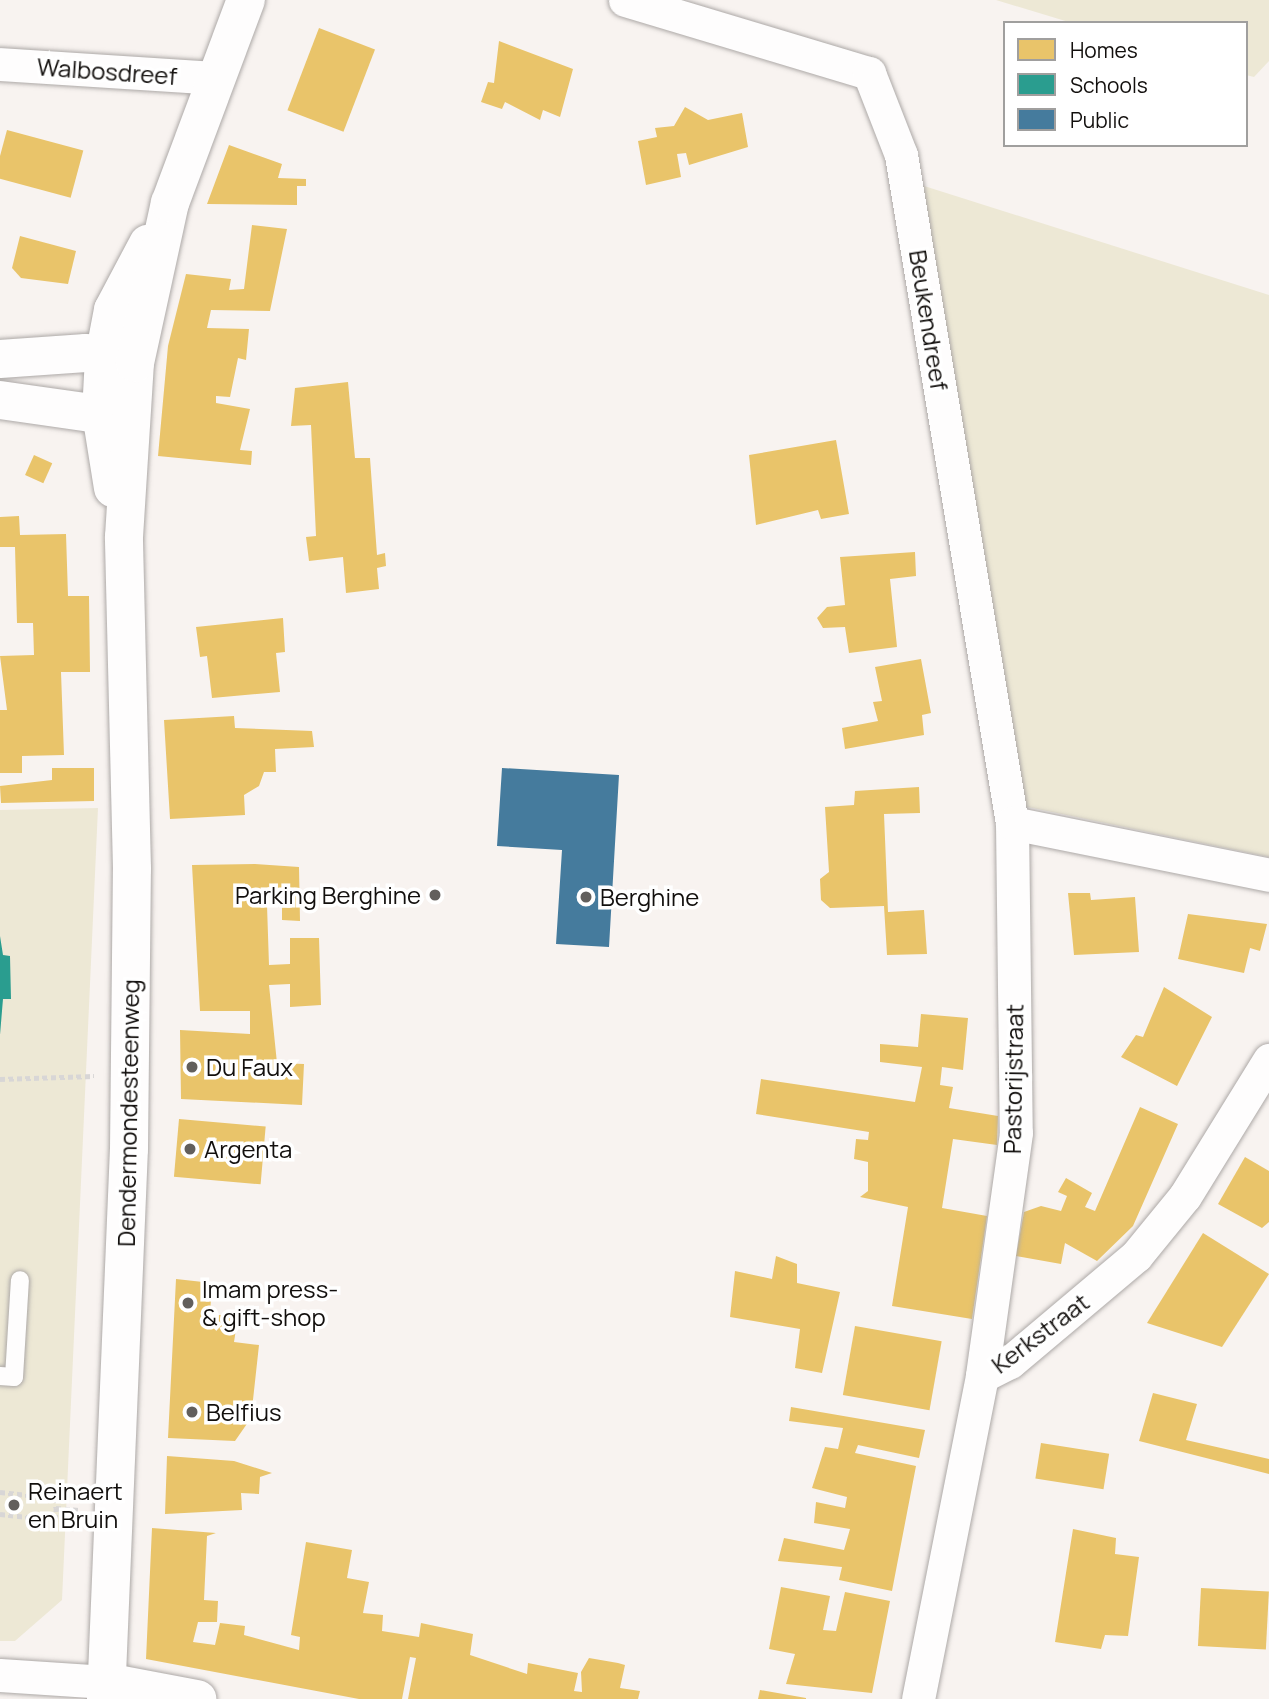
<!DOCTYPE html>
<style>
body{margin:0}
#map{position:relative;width:1269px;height:1699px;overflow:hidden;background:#f8f3f0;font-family:Manrope,sans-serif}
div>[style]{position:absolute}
.green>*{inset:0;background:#ede8d5}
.homes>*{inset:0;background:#e9c46a;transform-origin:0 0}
.schools>*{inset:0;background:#2a9d8f}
.public>*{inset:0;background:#457b9d}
.path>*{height:4.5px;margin-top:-2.25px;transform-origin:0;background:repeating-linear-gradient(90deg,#d8d6d6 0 5px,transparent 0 8.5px)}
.roads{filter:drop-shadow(0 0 2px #ada9a7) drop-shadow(0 0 2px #ada9a7)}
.lane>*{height:18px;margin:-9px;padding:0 9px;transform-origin:9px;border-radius:9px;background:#fefdfd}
.street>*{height:33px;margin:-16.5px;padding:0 16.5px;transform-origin:16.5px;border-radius:16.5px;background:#fefdfd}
.secondary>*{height:38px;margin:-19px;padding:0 19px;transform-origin:19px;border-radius:19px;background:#fefdfd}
.dots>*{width:19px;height:19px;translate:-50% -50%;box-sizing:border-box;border:4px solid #fff;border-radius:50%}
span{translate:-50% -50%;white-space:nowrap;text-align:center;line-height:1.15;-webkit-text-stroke:7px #fff;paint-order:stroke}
.street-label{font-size:24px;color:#120f0d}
.poi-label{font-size:24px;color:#120f0d}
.right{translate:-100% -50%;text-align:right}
.left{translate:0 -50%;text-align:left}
.legend{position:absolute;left:1003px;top:21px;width:245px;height:126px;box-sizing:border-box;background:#fff;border:2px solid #a09f9e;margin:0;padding:9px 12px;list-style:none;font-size:21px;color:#120f0d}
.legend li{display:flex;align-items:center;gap:14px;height:35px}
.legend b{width:35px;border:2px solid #a09f9e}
</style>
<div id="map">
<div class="green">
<i style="clip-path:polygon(996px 0,1269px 0,1269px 61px,1254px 77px,1246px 75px,1246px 23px,1072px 23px)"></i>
<i style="clip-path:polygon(921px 185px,1269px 295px,1269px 857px,1023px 806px)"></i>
<i style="clip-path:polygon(98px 808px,62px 1600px,15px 1641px,0 1641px,0 810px)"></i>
</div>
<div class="homes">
<i style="left:319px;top:28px;width:60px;height:88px;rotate:21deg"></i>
<i style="clip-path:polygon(499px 41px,573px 69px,560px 117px,543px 110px,540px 120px,505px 102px,502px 109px,481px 102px,488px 82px,494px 83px)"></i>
<i style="clip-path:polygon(685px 107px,708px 120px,742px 113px,748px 147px,689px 165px,686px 153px,677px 154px,681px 177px,646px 185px,638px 141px,657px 137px,655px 128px,674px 126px)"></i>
<i style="left:7px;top:130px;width:79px;height:49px;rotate:15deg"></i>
<i style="clip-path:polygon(229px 145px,282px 164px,278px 178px,306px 179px,306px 186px,297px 186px,297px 205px,207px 204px)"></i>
<i style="clip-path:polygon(252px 225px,287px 229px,270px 311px,211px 310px,207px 328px,249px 329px,246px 360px,238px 358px,230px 397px,216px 396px,216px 403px,250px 409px,240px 450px,252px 451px,251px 465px,158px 456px,168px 346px,186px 274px,231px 279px,229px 290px,244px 289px)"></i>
<i style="clip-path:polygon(20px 236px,76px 251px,68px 284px,21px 278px,12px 268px)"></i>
<i style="clip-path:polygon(348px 382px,355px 458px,370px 458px,377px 555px,385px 553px,386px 566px,377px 568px,379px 589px,346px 593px,343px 557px,309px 561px,306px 537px,316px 536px,311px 425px,291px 426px,295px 388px)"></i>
<i style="clip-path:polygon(836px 440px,849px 514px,821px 519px,818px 510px,756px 525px,749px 455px)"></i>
<i style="left:34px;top:455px;width:20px;height:22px;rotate:24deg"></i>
<i style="clip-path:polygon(19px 516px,20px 535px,66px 534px,68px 596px,89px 596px,90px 672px,61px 672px,64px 755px,22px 756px,22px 773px,0 773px,0 710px,7px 710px,0 656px,34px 655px,33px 623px,17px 623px,15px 547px,0 547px,0 517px)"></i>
<i style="clip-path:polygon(915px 552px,916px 576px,890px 579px,897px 647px,849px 653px,845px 627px,823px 628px,817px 618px,827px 607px,845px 605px,840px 557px)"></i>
<i style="clip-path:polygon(283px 618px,285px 652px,276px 653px,280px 692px,212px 698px,207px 656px,200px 657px,196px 627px)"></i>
<i style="clip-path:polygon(921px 659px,931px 713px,922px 715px,924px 735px,845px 749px,842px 728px,878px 721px,873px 702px,882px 701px,875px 667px)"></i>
<i style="clip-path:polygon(234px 716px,235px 728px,312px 731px,314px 747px,275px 749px,276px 772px,264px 772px,259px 786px,244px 795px,245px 815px,170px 819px,164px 720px)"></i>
<i style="clip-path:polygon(52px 768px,94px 768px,94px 801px,1px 803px,0 786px,52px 780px)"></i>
<i style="clip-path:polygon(919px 787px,920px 813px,884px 814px,888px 912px,924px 910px,927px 954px,887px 955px,884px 906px,830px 908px,821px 900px,820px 879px,829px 872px,825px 807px,854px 805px,855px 791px)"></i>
<i style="clip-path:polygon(255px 864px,299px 867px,300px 921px,282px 920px,282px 904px,267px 905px,269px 965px,290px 964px,290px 938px,319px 938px,321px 1005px,290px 1007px,290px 984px,269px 985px,277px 1063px,304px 1064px,302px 1105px,181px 1099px,180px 1030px,250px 1034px,250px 1011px,200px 1011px,192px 865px)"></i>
<i style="clip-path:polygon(1068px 893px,1090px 893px,1091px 900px,1135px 897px,1139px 952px,1074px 955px)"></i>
<i style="clip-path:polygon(1188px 914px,1267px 924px,1260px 951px,1250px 948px,1244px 973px,1178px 959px)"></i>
<i style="clip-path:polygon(1164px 987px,1212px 1017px,1177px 1086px,1121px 1057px,1136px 1035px,1143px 1037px)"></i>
<i style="clip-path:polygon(921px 1014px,968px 1018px,963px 1070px,942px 1067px,940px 1085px,953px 1087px,949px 1108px,998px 1116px,997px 1145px,953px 1139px,942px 1208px,987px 1216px,972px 1319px,892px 1306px,908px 1207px,860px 1197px,868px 1191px,868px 1162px,854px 1159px,856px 1139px,868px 1140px,869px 1132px,756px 1114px,761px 1079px,915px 1102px,922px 1067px,880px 1062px,880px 1044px,918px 1047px)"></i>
<i style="clip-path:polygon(1140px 1107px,1178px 1124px,1133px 1226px,1097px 1261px,1065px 1243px,1061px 1264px,1016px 1256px,1024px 1212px,1041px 1206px,1061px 1211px,1067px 1196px,1058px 1192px,1066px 1178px,1092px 1193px,1085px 1207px,1095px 1211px)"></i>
<i style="left:179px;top:1119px;width:87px;height:58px;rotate:5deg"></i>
<i style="clip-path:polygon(1245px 1157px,1269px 1171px,1269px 1222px,1262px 1228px,1218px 1204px)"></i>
<i style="clip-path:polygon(1203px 1233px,1269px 1274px,1222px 1347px,1147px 1323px)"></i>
<i style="clip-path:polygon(776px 1256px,797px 1264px,797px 1283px,840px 1292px,822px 1373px,795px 1368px,800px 1329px,730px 1317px,735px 1271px,772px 1279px)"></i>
<i style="clip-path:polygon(176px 1279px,212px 1283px,210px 1314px,238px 1317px,234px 1342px,259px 1345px,251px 1418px,235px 1441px,168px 1438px)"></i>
<i style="left:855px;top:1326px;width:88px;height:70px;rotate:10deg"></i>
<i style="clip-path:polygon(1153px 1393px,1197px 1404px,1186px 1440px,1269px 1459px,1269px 1474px,1139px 1441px)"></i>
<i style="clip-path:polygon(791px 1407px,925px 1430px,919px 1458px,858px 1445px,855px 1453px,916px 1466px,892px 1591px,839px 1580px,842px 1567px,778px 1561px,784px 1538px,844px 1550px,850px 1529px,814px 1523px,816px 1502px,845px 1508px,847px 1497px,812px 1488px,825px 1447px,838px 1449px,843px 1428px,789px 1421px)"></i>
<i style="left:1041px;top:1443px;width:69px;height:36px;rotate:9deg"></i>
<i style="clip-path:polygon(167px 1456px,234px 1461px,272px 1473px,260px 1477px,259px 1494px,241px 1493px,242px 1510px,165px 1514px)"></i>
<i style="clip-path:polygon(152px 1528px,216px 1533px,207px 1536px,204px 1600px,218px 1601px,217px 1622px,198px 1622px,193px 1642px,215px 1645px,220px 1623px,245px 1626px,244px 1635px,299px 1650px,300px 1637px,291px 1635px,306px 1542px,352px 1550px,347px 1578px,369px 1582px,363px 1613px,383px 1615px,382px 1631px,419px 1637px,421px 1623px,473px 1634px,470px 1655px,527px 1674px,528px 1663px,578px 1673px,574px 1691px,582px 1692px,581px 1672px,589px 1658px,618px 1663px,625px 1665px,620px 1688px,640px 1691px,638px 1699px,408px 1699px,416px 1658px,410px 1657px,402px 1699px,359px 1699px,146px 1659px)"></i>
<i style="clip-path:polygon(1073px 1529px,1116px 1538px,1115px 1554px,1139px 1557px,1128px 1636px,1105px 1635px,1101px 1649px,1055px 1642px)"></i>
<i style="clip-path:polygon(781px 1587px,830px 1596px,823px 1630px,836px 1631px,845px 1592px,890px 1601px,872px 1693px,786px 1684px,795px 1654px,769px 1649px)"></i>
<i style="left:1201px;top:1588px;width:68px;height:58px;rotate:3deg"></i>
<i style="clip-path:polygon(760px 1690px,806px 1698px,806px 1699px,758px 1699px)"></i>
</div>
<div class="schools">
<i style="clip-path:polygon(0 936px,3px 955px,10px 956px,11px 999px,3px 999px,0 1035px)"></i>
</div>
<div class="public">
<i style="clip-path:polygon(502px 768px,619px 775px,609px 947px,556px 944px,562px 850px,497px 846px)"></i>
</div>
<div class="path">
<i style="left:0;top:1079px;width:94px;rotate:-1.8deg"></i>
<i style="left:0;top:1492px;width:56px;rotate:6.1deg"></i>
<i style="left:56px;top:1498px;width:10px;rotate:90deg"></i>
<i style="left:56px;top:1508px;width:23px;rotate:5deg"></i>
<i style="left:0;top:1514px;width:55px;rotate:6.2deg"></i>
<i style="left:55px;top:1520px;width:12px;rotate:-85deg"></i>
</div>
<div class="roads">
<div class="lane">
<i style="left:0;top:1376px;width:14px;rotate:4deg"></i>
<i style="left:14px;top:1377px;width:97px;rotate:-86.5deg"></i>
</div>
<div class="street">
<i style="left:625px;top:0;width:255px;rotate:16.7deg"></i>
<i style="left:869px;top:73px;width:88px;rotate:68.7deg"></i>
<i style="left:901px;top:155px;width:677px;rotate:80.57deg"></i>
<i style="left:1012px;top:823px;width:310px;rotate:89.3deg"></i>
<i style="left:1016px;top:1133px;width:245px;rotate:98deg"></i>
<i style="left:982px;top:1376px;width:329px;rotate:101.2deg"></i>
<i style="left:0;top:64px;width:214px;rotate:3.7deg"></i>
<i style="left:1012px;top:823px;width:262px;rotate:11.4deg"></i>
<i style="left:982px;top:1376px;width:31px;rotate:-27deg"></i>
<i style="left:1010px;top:1362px;width:165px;rotate:-40.1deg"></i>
<i style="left:1136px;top:1256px;width:77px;rotate:-50.8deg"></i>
<i style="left:1185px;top:1196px;width:160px;rotate:-58.3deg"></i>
<i style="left:0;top:1675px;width:106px;rotate:3.8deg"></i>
</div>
<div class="secondary">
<i style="left:0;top:359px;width:86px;rotate:-4deg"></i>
<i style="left:86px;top:353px;width:45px;rotate:11.6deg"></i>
<i style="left:0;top:400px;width:127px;rotate:8.1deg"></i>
<i style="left:113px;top:488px;width:76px;rotate:-99.1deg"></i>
<i style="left:101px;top:413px;width:56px;rotate:-86.9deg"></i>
<i style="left:104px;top:357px;width:48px;rotate:-79.2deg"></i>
<i style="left:113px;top:310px;width:75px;rotate:-62.1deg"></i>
<i style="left:106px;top:1682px;width:93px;rotate:10.6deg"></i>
<i style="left:106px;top:1699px;width:550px;rotate:-87.61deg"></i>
<i style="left:129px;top:1149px;width:280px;rotate:-89.4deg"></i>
<i style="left:132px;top:869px;width:332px;rotate:-91.4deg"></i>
<i style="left:124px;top:537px;width:174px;rotate:-86.4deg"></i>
<i style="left:135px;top:363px;width:164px;rotate:-77.7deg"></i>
<i style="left:170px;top:203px;width:217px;rotate:-69.5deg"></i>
</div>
</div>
<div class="dots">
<i style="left:435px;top:895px;background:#625f5c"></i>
<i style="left:586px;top:897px;background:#625f5c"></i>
<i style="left:192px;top:1067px;background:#625f5c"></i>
<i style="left:190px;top:1149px;background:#625f5c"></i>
<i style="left:188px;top:1303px;background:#625f5c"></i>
<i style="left:192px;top:1412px;background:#625f5c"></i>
<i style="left:14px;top:1505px;background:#625f5c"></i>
</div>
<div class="street-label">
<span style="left:107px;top:71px;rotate:4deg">Walbosdreef</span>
<span style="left:929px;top:320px;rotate:81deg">Beukendreef</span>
<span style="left:1013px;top:1079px;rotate:-89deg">Pastorijstraat</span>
<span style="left:128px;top:1113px;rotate:-89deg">Dendermondesteenweg</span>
<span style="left:1040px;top:1333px;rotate:-37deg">Kerkstraat</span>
</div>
<div class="poi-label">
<span class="right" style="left:421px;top:895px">Parking Berghine</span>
<span class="left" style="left:600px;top:897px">Berghine</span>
<span class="left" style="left:206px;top:1067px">Du Faux</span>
<span class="left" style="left:204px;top:1149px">Argenta</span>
<span class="left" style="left:202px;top:1303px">Imam press-<br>&amp; gift-shop</span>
<span class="left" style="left:206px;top:1412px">Belfius</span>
<span class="left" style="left:28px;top:1505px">Reinaert<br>en Bruin</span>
</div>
<ul class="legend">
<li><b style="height:19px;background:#e9c46a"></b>Homes</li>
<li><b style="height:19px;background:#2a9d8f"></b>Schools</li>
<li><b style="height:19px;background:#457b9d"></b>Public</li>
</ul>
</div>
